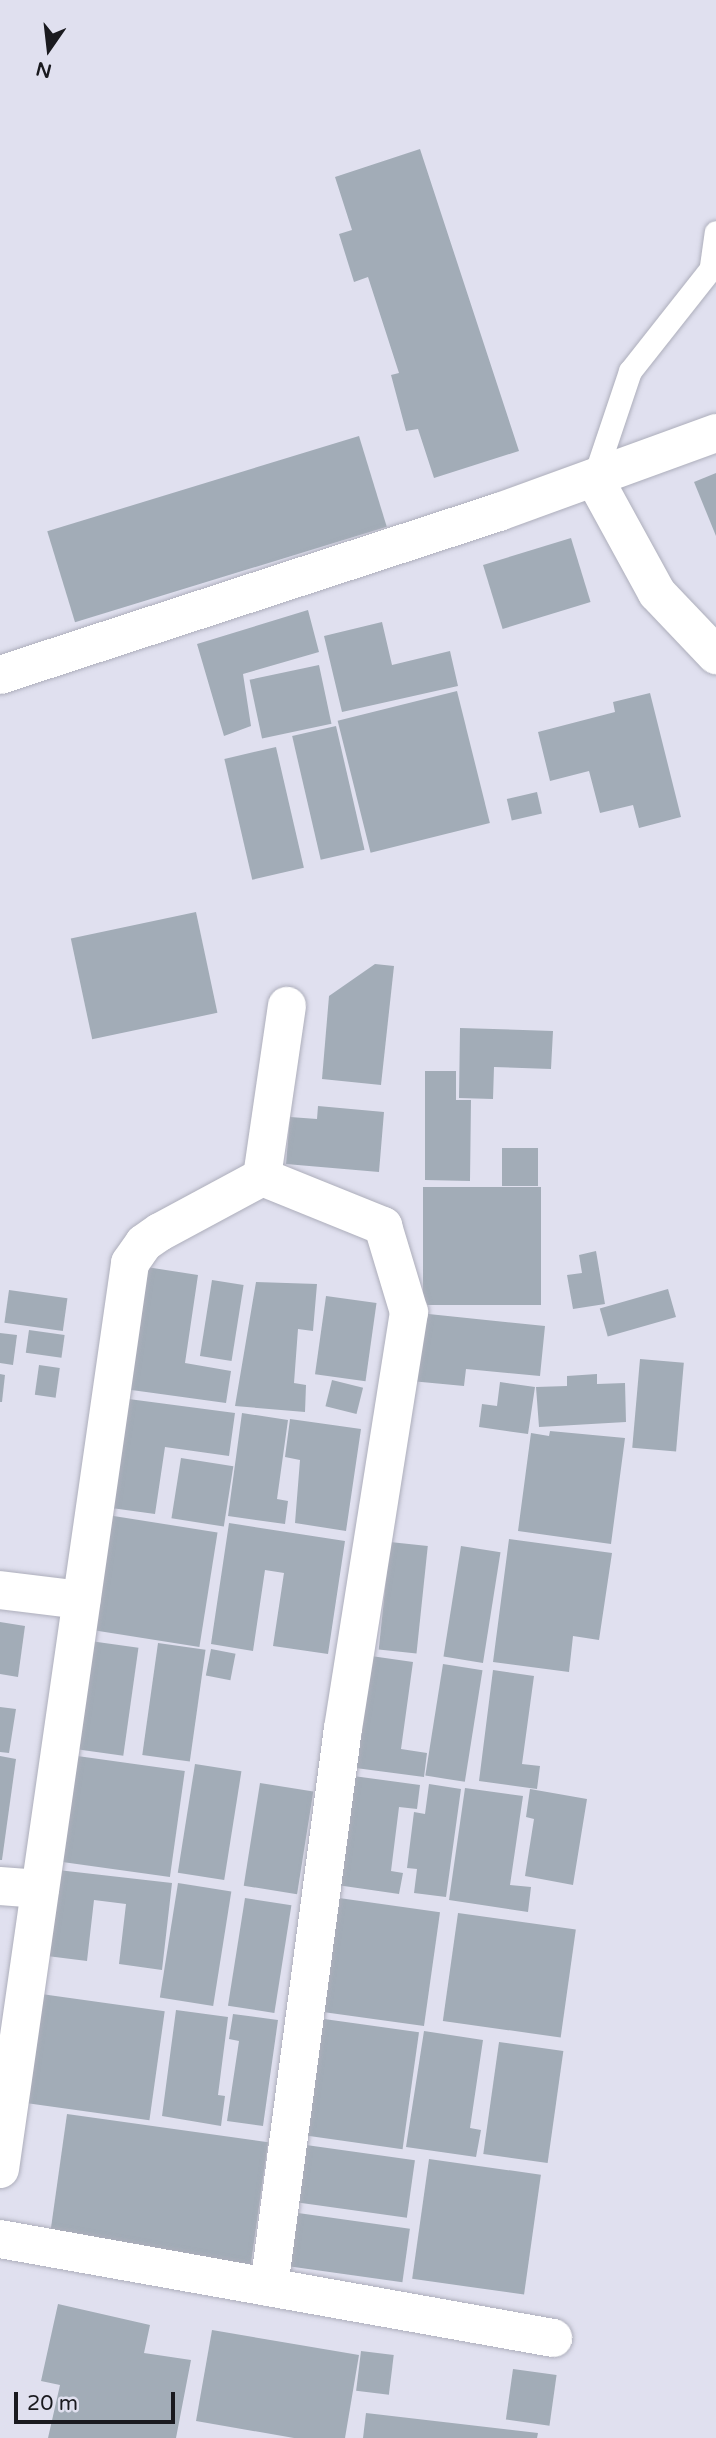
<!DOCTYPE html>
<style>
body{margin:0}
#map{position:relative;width:716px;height:2438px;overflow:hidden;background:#e0e0ef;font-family:"Varela Round",sans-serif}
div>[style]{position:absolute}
.building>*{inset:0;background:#a2acb7;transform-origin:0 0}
.roads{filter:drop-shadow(0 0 2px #adaebb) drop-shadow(0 0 2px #adaebb)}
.service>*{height:23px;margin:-11.5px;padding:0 11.5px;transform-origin:11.5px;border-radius:11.5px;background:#fff}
.minor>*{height:38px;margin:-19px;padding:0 19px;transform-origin:19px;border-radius:19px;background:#fff}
span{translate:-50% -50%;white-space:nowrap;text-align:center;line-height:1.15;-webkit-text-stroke:5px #e0e0ef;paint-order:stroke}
.north{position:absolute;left:14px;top:14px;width:70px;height:70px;-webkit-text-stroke:5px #e0e0ef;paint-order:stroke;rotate:194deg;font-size:19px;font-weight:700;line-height:28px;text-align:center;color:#1a1a1f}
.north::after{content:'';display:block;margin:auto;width:24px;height:32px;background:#1a1a1f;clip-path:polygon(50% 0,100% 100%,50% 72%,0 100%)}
.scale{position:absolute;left:14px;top:2392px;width:161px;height:32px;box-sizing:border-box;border:4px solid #1a1a1f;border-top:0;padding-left:9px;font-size:21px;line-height:24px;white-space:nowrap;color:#1a1a1f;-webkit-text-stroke:5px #e0e0ef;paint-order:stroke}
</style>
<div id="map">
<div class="building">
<i style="clip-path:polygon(420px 149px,519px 451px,434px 478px,418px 429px,406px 431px,391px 375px,399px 373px,368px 277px,354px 282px,339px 234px,352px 230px,335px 177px)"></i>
<i style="left:359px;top:436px;width:95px;height:326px;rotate:73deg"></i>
<i style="clip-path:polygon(716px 473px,716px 536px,694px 482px)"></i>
<i style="left:571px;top:538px;width:67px;height:92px;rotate:73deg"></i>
<i style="clip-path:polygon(308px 610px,319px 652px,243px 674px,251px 726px,224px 736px,197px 644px)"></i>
<i style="clip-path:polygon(382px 622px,392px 665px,450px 651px,458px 686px,342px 712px,324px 636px)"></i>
<i style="left:319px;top:665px;width:60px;height:71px;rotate:78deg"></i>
<i style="left:457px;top:691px;width:136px;height:123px;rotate:76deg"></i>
<i style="clip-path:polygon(650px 693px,681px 817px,639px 828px,633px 805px,600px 813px,589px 771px,550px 781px,538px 732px,615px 712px,613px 702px)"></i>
<i style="left:336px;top:726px;width:127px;height:45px;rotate:77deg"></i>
<i style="left:276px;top:747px;width:124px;height:53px;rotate:77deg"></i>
<i style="left:537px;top:792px;width:22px;height:31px;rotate:77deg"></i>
<i style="left:196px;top:912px;width:103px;height:128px;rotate:78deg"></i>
<i style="clip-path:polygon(375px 964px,394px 966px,381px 1085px,322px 1079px,329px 996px)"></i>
<i style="clip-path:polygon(460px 1028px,553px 1031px,551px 1069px,494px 1067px,493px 1099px,459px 1098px)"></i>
<i style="clip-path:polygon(425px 1071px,456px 1071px,456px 1100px,471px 1100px,470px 1181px,425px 1180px)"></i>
<i style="clip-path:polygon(318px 1106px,384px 1112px,379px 1172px,286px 1164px,290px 1117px,317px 1119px)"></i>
<i style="left:502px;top:1148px;width:36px;height:38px"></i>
<i style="left:423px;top:1187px;width:118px;height:118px"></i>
<i style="clip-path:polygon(596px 1251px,605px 1304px,573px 1309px,567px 1275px,582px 1273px,579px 1255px)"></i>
<i style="clip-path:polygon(140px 1266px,198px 1275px,185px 1363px,231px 1371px,226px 1403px,117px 1388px)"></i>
<i style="left:212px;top:1280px;width:32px;height:77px;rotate:9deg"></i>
<i style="clip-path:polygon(256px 1282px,317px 1284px,313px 1331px,298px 1329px,294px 1383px,306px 1385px,305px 1412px,235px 1406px)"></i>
<i style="left:668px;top:1289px;width:29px;height:71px;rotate:74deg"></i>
<i style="left:9px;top:1290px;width:59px;height:33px;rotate:8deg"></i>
<i style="left:326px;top:1296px;width:51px;height:79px;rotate:8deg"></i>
<i style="clip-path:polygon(419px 1313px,545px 1326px,540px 1376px,466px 1369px,464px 1386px,411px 1381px)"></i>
<i style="left:29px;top:1330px;width:36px;height:23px;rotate:8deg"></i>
<i style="clip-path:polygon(0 1333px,17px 1335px,13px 1365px,0 1363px)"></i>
<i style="left:640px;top:1359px;width:44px;height:89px;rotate:5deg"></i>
<i style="left:39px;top:1365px;width:21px;height:30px;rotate:8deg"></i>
<i style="clip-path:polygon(0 1374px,5px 1375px,2px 1402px,0 1402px)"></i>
<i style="clip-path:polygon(597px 1374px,597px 1384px,625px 1383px,626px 1422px,539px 1427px,536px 1387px,567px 1386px,567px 1376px)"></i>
<i style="left:332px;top:1380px;width:32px;height:27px;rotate:14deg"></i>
<i style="clip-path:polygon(500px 1382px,535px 1387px,528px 1434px,479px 1427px,482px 1404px,497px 1406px)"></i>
<i style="clip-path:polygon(121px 1398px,235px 1413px,229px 1456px,165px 1447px,155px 1514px,104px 1507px)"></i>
<i style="clip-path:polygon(242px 1413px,288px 1420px,277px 1499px,288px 1501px,285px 1524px,228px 1516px)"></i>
<i style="clip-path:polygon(290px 1419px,361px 1429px,346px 1531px,295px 1523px,300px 1460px,285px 1457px)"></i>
<i style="clip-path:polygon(550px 1431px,625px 1438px,611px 1544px,518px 1531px,531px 1433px,549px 1436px)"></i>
<i style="left:181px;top:1458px;width:53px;height:61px;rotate:9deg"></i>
<i style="left:101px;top:1514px;width:118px;height:116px;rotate:9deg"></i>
<i style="clip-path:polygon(229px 1523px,345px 1541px,328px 1654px,273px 1646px,284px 1573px,265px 1570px,253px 1651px,211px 1644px)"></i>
<i style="clip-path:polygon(509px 1539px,612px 1553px,599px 1640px,573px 1636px,569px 1672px,493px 1662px)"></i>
<i style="left:390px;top:1542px;width:38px;height:108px;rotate:6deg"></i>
<i style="left:461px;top:1546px;width:40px;height:112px;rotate:9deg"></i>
<i style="clip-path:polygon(0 1622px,25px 1626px,18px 1677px,0 1674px)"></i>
<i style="left:83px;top:1640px;width:56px;height:109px;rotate:8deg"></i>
<i style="left:158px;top:1643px;width:48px;height:113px;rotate:8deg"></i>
<i style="left:211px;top:1649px;width:25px;height:27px;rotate:11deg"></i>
<i style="clip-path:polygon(364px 1655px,413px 1662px,401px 1749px,427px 1753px,424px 1777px,348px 1767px)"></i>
<i style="left:443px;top:1664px;width:40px;height:113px;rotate:9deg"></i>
<i style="clip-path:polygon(493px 1670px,534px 1676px,522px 1764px,540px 1766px,537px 1789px,479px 1781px)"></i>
<i style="clip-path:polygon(0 1707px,16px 1709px,9px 1753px,0 1752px)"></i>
<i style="left:63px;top:1754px;width:123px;height:107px;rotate:8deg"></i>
<i style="clip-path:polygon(0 1756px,16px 1759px,2px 1860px,0 1860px)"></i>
<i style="left:195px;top:1764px;width:47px;height:110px;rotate:9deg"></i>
<i style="clip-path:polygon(346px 1775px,420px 1785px,417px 1809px,399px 1807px,391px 1871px,403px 1873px,399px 1894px,330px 1884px)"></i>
<i style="left:260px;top:1783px;width:54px;height:104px;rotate:9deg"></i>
<i style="clip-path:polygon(429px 1784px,461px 1789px,446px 1897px,414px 1893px,417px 1869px,407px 1868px,414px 1812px,425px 1814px)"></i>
<i style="clip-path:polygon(465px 1788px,523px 1796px,510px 1885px,531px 1887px,528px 1912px,449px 1900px)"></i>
<i style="clip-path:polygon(530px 1789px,587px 1799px,573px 1885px,525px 1876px,534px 1819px,526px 1817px)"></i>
<i style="clip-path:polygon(49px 1869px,172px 1883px,162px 1970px,119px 1964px,126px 1904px,94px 1900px,87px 1961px,39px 1955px)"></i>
<i style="left:178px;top:1883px;width:54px;height:116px;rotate:9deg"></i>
<i style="left:245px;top:1898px;width:47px;height:109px;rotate:9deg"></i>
<i style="left:339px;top:1898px;width:102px;height:115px;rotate:8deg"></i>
<i style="left:458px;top:1913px;width:119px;height:109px;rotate:8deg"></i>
<i style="left:34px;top:1993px;width:132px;height:110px;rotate:8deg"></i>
<i style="clip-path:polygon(176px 2010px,228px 2017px,218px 2095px,225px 2096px,221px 2126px,162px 2116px)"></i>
<i style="clip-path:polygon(233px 2014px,278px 2020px,263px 2126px,227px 2121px,239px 2041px,229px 2039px)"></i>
<i style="left:317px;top:2018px;width:103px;height:118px;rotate:8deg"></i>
<i style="clip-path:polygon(424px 2031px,483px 2040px,470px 2128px,481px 2130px,476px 2157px,406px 2147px)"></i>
<i style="left:499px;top:2042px;width:65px;height:113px;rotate:8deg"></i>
<i style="left:67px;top:2114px;width:203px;height:124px;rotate:8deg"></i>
<i style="left:306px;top:2145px;width:110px;height:58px;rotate:8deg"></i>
<i style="left:429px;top:2159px;width:113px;height:121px;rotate:8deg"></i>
<i style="left:298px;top:2213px;width:113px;height:54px;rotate:8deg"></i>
<i style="clip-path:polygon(58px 2304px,150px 2325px,144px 2353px,191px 2360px,176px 2438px,48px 2438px,60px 2385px,41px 2381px)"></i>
<i style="clip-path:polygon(212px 2330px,359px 2355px,345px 2438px,294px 2438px,196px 2421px)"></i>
<i style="left:361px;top:2351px;width:33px;height:40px;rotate:7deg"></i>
<i style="left:513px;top:2369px;width:44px;height:51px;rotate:8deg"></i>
<i style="clip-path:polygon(366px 2413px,538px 2433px,537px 2438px,363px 2438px)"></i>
</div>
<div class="roads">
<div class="service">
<i style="left:711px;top:266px;width:34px;rotate:-82deg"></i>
<i style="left:594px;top:478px;width:113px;rotate:-71.4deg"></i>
<i style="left:630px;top:371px;width:139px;rotate:-51.7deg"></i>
</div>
<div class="minor">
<i style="left:594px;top:478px;width:131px;rotate:61.3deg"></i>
<i style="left:657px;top:593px;width:86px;rotate:46.4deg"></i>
<i style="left:0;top:675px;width:525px;rotate:-18.09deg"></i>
<i style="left:499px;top:512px;width:231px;rotate:-20deg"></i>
<i style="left:262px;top:1177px;width:131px;rotate:22deg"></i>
<i style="left:383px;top:1226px;width:90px;rotate:73.2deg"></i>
<i style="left:409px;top:1312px;width:421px;rotate:99deg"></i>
<i style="left:343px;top:1728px;width:564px;rotate:97.54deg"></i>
<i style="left:262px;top:1177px;width:173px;rotate:-81.7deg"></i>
<i style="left:0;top:1590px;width:82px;rotate:7deg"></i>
<i style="left:0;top:1886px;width:40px;rotate:4.3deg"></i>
<i style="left:0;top:2169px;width:915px;rotate:-81.83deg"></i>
<i style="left:130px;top:1263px;width:24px;rotate:-55deg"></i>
<i style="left:144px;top:1243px;width:19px;rotate:-35deg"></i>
<i style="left:160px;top:1232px;width:116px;rotate:-28.3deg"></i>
<i style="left:0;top:2239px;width:562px;rotate:10.15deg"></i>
</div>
</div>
<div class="north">N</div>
<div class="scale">20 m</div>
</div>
